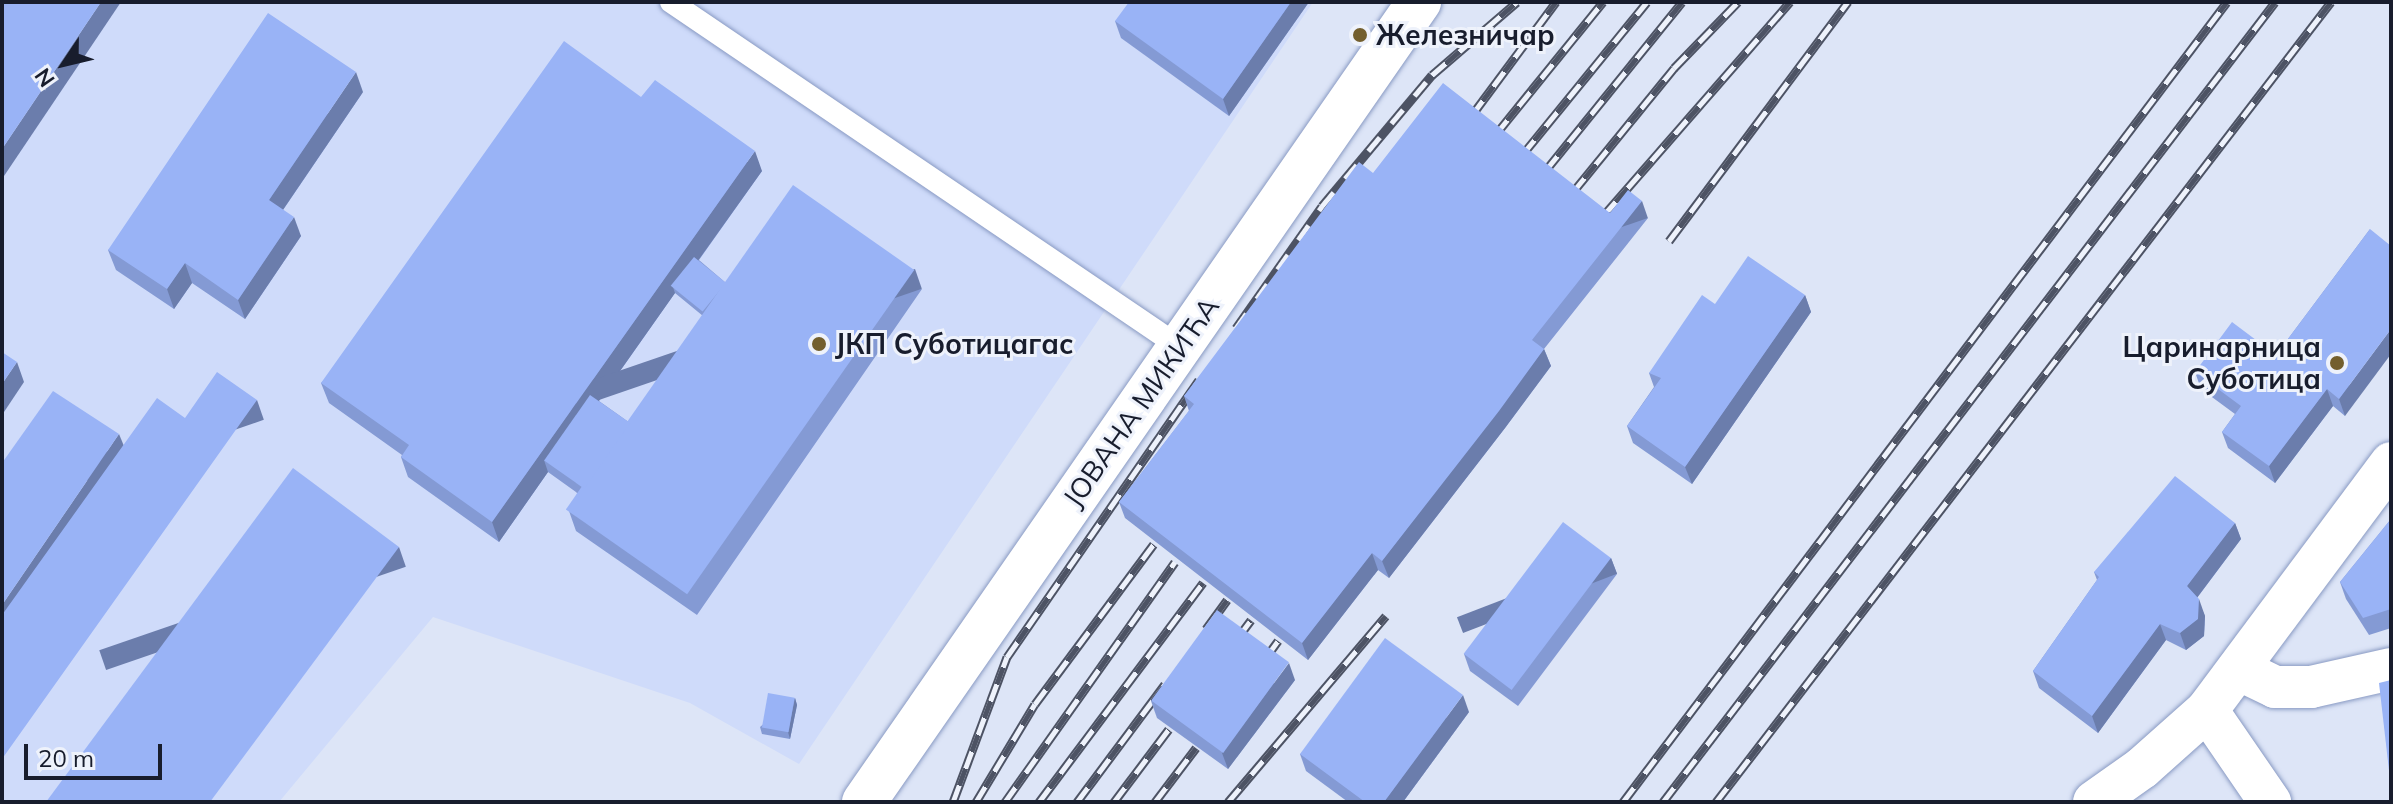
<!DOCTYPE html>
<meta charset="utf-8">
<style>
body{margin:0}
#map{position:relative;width:2393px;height:804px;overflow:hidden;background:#dde5f7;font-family:Mulish,sans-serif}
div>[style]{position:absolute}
.built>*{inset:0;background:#cfdbfa}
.roads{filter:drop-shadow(0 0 2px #899ac3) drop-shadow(0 0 2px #899ac3)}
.service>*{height:22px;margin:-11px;padding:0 11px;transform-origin:11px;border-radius:11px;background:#fff}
.minor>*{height:42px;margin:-21px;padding:0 21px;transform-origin:21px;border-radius:21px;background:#fff}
.tertiary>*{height:44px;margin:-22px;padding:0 22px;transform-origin:22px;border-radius:22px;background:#fff}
.rail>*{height:9px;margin-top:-4.5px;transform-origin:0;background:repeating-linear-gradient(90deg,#eef2fb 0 18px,#4d5364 0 36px);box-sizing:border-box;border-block:2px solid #4d5364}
.wall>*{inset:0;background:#849ad4}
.shaded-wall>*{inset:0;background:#6b7dac;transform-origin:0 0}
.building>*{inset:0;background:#99b3f6;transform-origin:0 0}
.dots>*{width:22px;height:22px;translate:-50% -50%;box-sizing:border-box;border:4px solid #eef2fb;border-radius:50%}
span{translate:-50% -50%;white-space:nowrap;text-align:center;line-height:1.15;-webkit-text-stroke:6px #eef2fb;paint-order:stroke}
.poi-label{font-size:28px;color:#181d2d;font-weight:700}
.left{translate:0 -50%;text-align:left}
.right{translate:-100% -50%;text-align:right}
.street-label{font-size:28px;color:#181d2d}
.frame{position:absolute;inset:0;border:4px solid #181d2d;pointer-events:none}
.north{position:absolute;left:24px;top:24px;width:80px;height:80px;-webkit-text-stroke:6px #eef2fb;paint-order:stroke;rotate:235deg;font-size:22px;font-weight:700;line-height:32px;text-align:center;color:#181d2d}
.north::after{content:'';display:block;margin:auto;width:28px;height:36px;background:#181d2d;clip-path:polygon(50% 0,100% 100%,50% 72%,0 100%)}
.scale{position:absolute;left:24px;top:744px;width:138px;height:36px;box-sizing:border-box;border:4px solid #181d2d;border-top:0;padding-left:10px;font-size:24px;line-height:28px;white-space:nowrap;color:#181d2d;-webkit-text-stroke:6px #eef2fb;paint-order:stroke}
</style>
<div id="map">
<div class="built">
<i style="clip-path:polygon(2px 2px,1313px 2px,799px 764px,690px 703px,433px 617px,279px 802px,2px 802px)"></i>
</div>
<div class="roads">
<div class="service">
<i style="left:671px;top:2px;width:615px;rotate:34.13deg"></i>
</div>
<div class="minor">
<i style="left:2238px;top:669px;width:41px;rotate:25.9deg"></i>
<i style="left:2275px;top:687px;width:36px"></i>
<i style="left:2311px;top:687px;width:82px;rotate:-12.7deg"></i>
<i style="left:2207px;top:710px;width:112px;rotate:55.6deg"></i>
<i style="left:2094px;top:802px;width:59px;rotate:-35.3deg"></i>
<i style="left:2142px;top:768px;width:87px;rotate:-41.7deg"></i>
<i style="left:2207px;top:710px;width:308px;rotate:-53.3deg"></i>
</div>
<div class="tertiary">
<i style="left:864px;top:802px;width:974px;rotate:-55.25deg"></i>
</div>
</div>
<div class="rail">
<i style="left:1472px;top:115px;width:141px;rotate:-53.4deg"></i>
<i style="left:1496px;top:134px;width:170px;rotate:-51deg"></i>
<i style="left:1523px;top:154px;width:196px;rotate:-50.8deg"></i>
<i style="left:1546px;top:170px;width:216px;rotate:-51deg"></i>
<i style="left:1573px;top:192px;width:160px;rotate:-50.8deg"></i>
<i style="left:1674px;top:68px;width:92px;rotate:-45.9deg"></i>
<i style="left:1604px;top:215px;width:283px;rotate:-48.9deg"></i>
<i style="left:1669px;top:241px;width:299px;rotate:-53.2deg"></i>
<i style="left:1236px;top:328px;width:149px;rotate:-54.8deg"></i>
<i style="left:1322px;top:206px;width:171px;rotate:-50deg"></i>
<i style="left:1432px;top:75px;width:112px;rotate:-40.7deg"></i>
<i style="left:1206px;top:629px;width:36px;rotate:-54deg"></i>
<i style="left:1239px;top:636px;width:20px;rotate:-53deg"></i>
<i style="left:1267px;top:656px;width:19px;rotate:-54deg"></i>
<i style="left:953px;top:802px;width:155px;rotate:-69.6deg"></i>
<i style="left:1007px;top:657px;width:337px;rotate:-55.3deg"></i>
<i style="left:976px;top:802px;width:114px;rotate:-59deg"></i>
<i style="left:1035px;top:704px;width:199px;rotate:-53.4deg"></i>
<i style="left:1005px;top:802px;width:294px;rotate:-54.7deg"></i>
<i style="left:1039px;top:802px;width:274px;rotate:-53.2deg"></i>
<i style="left:1077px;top:802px;width:147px;rotate:-53.3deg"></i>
<i style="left:1114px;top:802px;width:91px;rotate:-53deg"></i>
<i style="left:1155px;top:802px;width:68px;rotate:-52.8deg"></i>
<i style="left:1228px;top:802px;width:244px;rotate:-49.7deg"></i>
<i style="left:1623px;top:802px;width:1002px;rotate:-52.95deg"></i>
<i style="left:1663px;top:802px;width:1007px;rotate:-52.58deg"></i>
<i style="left:1716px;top:802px;width:1009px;rotate:-52.45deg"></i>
</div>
<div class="wall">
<i style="clip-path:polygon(1309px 2px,1229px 116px,1121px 38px,1115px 21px)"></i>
<i style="clip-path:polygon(363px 92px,283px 210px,301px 236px,245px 319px,192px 283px,174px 309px,116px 270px,108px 250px)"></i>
<i style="clip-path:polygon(evenodd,641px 97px,762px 171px,699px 260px,726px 283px,922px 289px,697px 615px,576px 531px,569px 511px,580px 495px,548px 472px,499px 542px,408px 477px,401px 457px,402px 455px,329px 403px,321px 383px,641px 97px,675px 293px,703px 316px,630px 423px,599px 401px,675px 293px)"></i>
<i style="clip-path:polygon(1373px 173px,1610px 213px,1648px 218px,1544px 349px,1551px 366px,1505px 428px,1389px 578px,1378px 570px,1308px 660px,1125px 518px,1119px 502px,1189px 411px,1184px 396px)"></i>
<i style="clip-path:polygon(2370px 229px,2345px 416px,2333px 406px,2275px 483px,2228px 448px,2222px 432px,2235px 414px,2201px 389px,2195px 372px,2276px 355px)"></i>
<i style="clip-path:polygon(1805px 295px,1811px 312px,1692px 484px,1633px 443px,1627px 426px,1654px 387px,1649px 373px)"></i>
<i style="clip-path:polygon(2391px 519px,2391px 628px,2369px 635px,2346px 599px,2340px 582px)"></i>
<i style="clip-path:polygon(2235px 523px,2241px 539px,2197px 598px,2205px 616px,2204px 636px,2186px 650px,2166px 640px,2098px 733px,2039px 688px,2033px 671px,2097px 580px,2094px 572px)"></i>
<i style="clip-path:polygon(1611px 558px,1617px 574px,1518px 706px,1470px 671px,1464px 654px)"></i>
<i style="clip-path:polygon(1295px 680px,1228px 769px,1157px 718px,1151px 701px)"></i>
<i style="clip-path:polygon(795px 698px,797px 705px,790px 739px,762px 734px,760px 727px)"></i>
<i style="clip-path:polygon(1469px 712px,1403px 802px,1348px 802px,1306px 771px,1300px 754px)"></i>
</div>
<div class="shaded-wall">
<i style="clip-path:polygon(101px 2px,121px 2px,2px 179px,2px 149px)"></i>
<i style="clip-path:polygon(1291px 2px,1309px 2px,1229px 116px,1223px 99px)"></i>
<i style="clip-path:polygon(356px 72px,363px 92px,276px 220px,269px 200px)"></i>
<i style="clip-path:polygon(755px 151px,762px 171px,677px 290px,673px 287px,675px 293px,553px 466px,544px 460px,548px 472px,499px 542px,492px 522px)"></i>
<i style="left:1642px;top:201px;width:18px;height:177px;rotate:71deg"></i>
<i style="clip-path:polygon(294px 217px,301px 236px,245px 319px,238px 300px)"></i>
<i style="clip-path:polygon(185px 263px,192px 283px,174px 309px,167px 289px)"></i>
<i style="left:915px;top:269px;width:21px;height:396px;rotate:71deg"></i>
<i style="clip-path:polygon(1805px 295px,1811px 312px,1692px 484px,1685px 467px)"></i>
<i style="clip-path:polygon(2391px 329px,2391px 354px,2345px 416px,2339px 399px)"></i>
<i style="clip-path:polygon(1544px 349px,1551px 366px,1505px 428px,1389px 578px,1382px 561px)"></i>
<i style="clip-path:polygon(17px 362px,24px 382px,2px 415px,2px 384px)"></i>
<i style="clip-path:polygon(2327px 389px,2333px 406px,2275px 483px,2269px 466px)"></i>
<i style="left:257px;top:400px;width:21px;height:440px;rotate:71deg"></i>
<i style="clip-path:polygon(119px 434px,126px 451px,2px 630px,2px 605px)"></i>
<i style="clip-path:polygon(2235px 523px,2241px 539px,2193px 603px,2187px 586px)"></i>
<i style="left:399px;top:547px;width:21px;height:317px;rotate:71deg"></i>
<i style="clip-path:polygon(1372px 553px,1378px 570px,1308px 660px,1302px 643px)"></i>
<i style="left:1611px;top:558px;width:17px;height:165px;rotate:69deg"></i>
<i style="clip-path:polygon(2199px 599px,2205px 616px,2204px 636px,2186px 650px,2180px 633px)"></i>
<i style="clip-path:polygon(2160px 624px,2166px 640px,2098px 733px,2092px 716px)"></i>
<i style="clip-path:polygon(1289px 663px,1295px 680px,1228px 769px,1222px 753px)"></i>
<i style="clip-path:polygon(1463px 695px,1469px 712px,1403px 802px,1384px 802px)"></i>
<i style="clip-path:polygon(795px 698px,797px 705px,790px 739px,788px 732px)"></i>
</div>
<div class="building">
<i style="clip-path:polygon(2px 2px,101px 2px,2px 149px)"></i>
<i style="clip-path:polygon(1129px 2px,1291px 2px,1223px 99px,1115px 21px)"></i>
<i style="clip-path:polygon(268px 13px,356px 72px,269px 200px,294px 217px,238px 300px,185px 263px,167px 289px,108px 250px)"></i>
<i style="clip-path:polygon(564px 41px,641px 97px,655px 80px,755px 151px,492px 522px,401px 457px,409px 445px,321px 383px)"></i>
<i style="clip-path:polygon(1443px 83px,1610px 213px,1628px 190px,1642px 201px,1532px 340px,1544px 349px,1499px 411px,1382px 561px,1372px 553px,1302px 643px,1119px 502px,1194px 404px,1184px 396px,1359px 162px,1373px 173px)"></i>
<i style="left:793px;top:185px;width:148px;height:396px;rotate:35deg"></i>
<i style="clip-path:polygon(2370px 229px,2391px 246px,2391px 329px,2339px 399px,2327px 389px,2269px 466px,2222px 432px,2241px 406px,2195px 372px,2232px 322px,2276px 355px)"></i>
<i style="clip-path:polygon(1748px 256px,1805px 295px,1685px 467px,1627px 426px,1661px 378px,1649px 373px,1702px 295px,1715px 304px)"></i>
<i style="left:694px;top:257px;width:41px;height:37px;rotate:39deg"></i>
<i style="clip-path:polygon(2px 352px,17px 362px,2px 384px)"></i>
<i style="clip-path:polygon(217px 372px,257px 400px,2px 759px,2px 615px,157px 398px,185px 418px)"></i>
<i style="clip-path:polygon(53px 391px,119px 434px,2px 605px,2px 463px)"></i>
<i style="left:590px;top:395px;width:49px;height:80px;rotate:35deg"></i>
<i style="clip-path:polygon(293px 468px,399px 547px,210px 802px,46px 802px)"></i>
<i style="clip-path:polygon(2175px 476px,2235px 523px,2187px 586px,2199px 599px,2198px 619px,2180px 633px,2160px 624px,2092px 716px,2033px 671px,2099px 577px,2094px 572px)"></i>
<i style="clip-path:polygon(2391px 519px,2391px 609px,2363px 618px,2340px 582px)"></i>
<i style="left:1563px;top:522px;width:60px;height:165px;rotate:37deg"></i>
<i style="left:1217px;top:610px;width:89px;height:112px;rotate:36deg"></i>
<i style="clip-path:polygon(1385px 638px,1463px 695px,1384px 802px,1365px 802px,1300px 754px)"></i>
<i style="clip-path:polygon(2391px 680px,2391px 788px,2379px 683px)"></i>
<i style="left:768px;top:693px;width:27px;height:35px;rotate:10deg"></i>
</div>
<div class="dots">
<i style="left:1360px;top:35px;background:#735f2e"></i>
<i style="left:819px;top:344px;background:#735f2e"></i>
<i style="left:2337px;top:363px;background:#735f2e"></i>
</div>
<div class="poi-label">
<span class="left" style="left:1376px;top:35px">Железничар</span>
<span class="left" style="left:835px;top:344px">ЈКП Суботицагас</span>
<span class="right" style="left:2321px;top:363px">Царинарница<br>Суботица</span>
</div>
<div class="street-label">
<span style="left:1141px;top:402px;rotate:-55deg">ЈОВАНА МИКИЋА</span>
</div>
<div class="frame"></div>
<div class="north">N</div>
<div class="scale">20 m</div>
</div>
